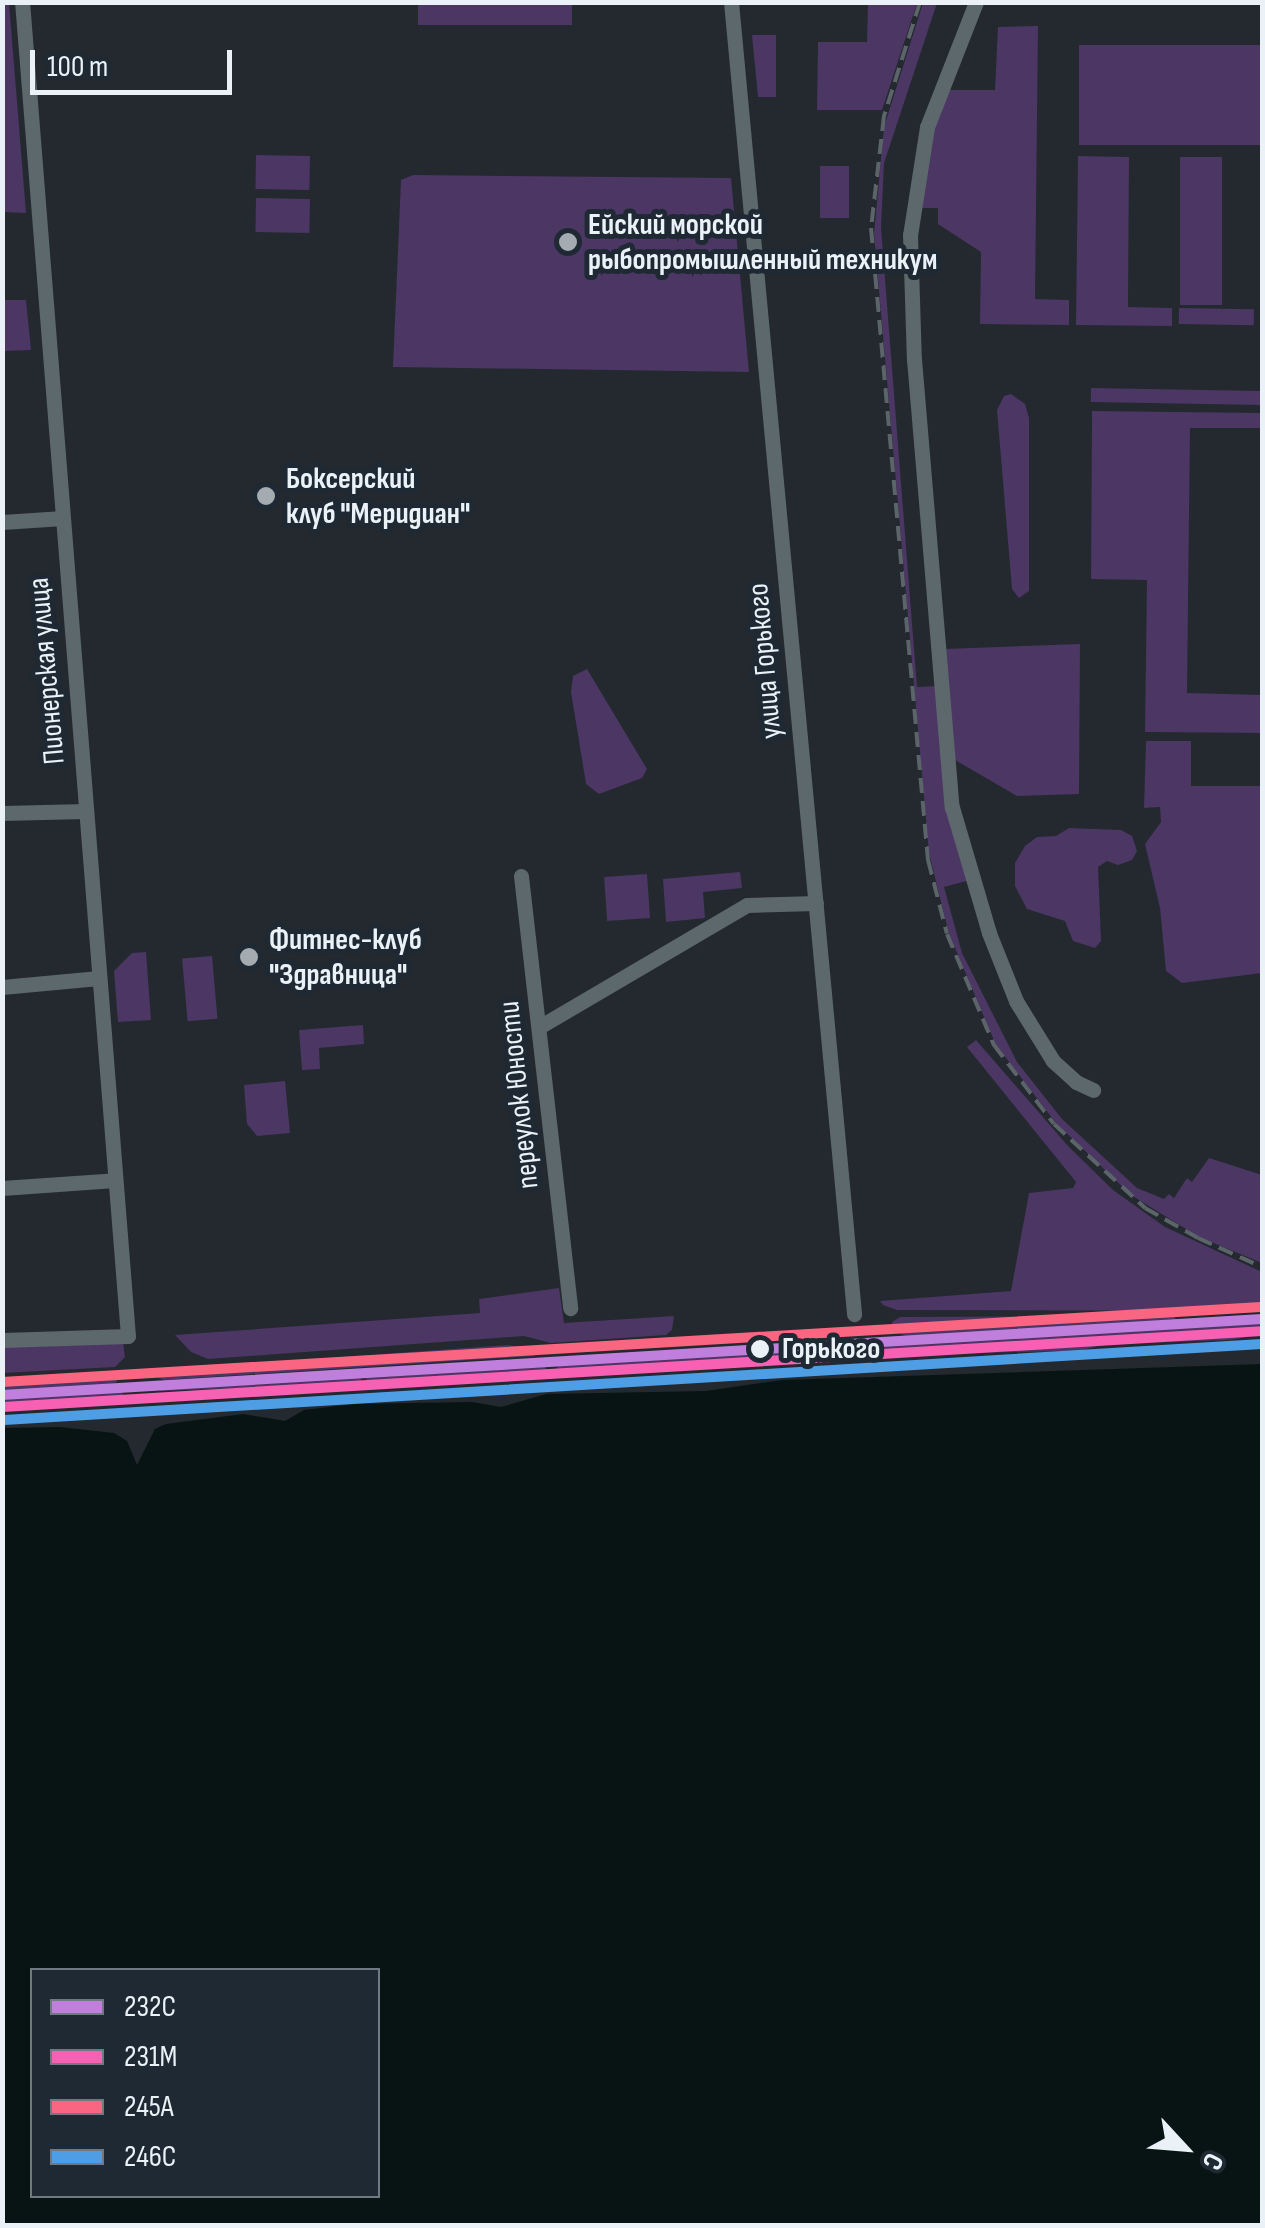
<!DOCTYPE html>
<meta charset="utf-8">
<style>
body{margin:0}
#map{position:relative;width:1265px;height:2228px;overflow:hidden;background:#23292e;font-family:"Sofia Sans Condensed",sans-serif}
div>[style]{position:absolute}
.green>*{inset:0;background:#4b3664;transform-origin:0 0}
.water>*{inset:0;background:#081413}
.minor>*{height:15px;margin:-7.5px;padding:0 7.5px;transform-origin:7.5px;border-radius:7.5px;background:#5c686b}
.rail>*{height:4px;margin-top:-2px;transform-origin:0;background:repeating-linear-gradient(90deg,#5b6468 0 15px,transparent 0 23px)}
.rail-1>*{height:10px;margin:-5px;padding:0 5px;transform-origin:5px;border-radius:5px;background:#c07fdc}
.rail-2>*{height:10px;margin:-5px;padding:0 5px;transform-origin:5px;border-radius:5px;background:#f860b3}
.rail-3>*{height:10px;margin:-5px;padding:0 5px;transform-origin:5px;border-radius:5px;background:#fa6682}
.rail-4>*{height:10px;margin:-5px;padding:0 5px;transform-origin:5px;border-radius:5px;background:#4d9ee5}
.dots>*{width:28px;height:28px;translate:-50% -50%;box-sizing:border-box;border:5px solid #1e2933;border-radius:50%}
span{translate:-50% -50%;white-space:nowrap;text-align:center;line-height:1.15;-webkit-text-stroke:10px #1e2933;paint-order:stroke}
.poi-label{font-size:30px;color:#eaf2f8;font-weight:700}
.left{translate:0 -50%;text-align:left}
.street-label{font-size:30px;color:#eaf2f8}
.stop-label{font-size:30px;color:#eaf2f8;font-weight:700}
.frame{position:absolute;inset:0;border:5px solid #eaf2f8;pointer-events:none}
.legend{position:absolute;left:30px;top:1968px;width:350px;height:230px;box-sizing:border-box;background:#1e2933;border:2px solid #707982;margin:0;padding:12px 18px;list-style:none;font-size:30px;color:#eaf2f8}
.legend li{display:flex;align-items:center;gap:20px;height:50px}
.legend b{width:50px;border:2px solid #707982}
.north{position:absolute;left:1135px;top:2098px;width:100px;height:100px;-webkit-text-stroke:8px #1e2933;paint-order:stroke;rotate:116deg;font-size:28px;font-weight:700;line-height:40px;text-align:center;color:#eaf2f8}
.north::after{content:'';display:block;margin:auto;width:35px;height:45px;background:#eaf2f8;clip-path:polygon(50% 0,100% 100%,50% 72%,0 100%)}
.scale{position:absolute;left:30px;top:50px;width:202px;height:45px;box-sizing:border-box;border:5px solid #eaf2f8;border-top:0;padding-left:12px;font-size:30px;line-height:35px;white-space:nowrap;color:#eaf2f8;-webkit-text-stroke:8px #1e2933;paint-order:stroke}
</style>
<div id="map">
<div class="green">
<i style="clip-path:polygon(9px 2px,9px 3px,26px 213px,3px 212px,2px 3px)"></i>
<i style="left:418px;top:3px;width:154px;height:22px"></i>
<i style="clip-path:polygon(868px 3px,917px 3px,882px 110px,817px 110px,818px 42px,867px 42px)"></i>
<i style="clip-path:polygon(923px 3px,937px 3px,884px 163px,881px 228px,917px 687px,936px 686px,970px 880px,944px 887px,962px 953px,1017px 1062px,1062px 1119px,1137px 1188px,1164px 1199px,1169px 1194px,1174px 1198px,1187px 1178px,1192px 1182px,1209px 1158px,1262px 1175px,1262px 1263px,1199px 1237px,1131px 1195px,1056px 1123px,996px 1045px,949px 934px,929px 853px,874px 234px,884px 127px)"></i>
<i style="clip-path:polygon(1038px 26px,1035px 299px,1069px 300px,1069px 325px,980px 324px,981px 252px,938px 224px,938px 208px,917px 208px,926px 152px,945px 90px,995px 90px,998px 27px)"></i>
<i style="clip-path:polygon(752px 35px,776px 35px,776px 97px,758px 97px)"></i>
<i style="left:1079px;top:45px;width:183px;height:100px"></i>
<i style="left:256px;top:155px;width:54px;height:34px;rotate:1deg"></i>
<i style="clip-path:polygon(1078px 156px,1129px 157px,1128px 307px,1172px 308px,1172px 326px,1076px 325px)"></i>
<i style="left:1180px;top:157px;width:42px;height:148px"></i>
<i style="left:820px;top:166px;width:29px;height:52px"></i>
<i style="clip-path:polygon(413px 175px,731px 178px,749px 372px,393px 367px,401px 180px)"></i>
<i style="left:256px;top:198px;width:54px;height:34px;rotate:1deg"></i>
<i style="clip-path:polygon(3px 300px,26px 300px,31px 350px,3px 351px)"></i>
<i style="left:1179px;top:308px;width:75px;height:16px;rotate:1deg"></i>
<i style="left:1091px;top:388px;width:171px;height:14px;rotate:1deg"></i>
<i style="clip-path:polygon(1011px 394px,1025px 404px,1029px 418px,1029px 591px,1019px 598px,1012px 589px,997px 410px,1004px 396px)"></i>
<i style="clip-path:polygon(1092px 411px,1262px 413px,1262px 428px,1190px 428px,1187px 693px,1262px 695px,1262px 733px,1145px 732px,1147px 580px,1091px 579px)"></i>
<i style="clip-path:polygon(1080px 644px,1079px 794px,1017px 796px,955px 760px,945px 649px)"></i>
<i style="clip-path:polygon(587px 669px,647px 769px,642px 778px,599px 794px,586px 784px,571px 692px,573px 676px)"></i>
<i style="clip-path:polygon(1146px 741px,1191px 741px,1191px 786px,1262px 786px,1262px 973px,1182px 983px,1166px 971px,1160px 908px,1145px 844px,1161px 822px,1160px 807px,1144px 808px)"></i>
<i style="clip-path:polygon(1069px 828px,1121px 830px,1132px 836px,1137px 851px,1132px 860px,1118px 865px,1107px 861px,1098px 867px,1101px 941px,1095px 948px,1073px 941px,1065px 921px,1027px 909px,1015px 886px,1015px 863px,1025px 846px,1037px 837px,1056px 836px)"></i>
<i style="clip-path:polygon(740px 872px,742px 888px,703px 892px,705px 918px,666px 922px,663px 879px)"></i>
<i style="left:647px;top:874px;width:44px;height:43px;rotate:86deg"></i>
<i style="clip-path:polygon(146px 952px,151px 1020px,118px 1022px,114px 971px,132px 953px)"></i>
<i style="left:212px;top:956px;width:63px;height:30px;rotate:85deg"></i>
<i style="clip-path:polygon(363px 1025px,364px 1044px,319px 1048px,320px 1069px,302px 1070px,299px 1030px)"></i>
<i style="clip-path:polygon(976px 1040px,1068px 1146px,1113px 1190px,1165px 1227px,1262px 1272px,1262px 1311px,897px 1310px,883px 1305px,880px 1301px,1011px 1291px,1029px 1193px,1073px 1188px,1076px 1182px,967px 1047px)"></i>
<i style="clip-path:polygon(285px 1081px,290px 1133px,257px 1136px,247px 1124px,244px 1085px)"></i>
<i style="clip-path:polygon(559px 1288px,564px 1323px,674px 1316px,672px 1330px,666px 1335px,551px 1343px,524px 1336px,208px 1359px,191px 1352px,175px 1335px,480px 1313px,479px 1299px)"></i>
<i style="clip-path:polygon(1173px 1316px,1178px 1321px,906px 1336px,894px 1331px,892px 1322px,900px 1317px)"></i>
<i style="clip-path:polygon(1262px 1322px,1262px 1334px,1230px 1340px,1106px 1344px,1078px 1351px,802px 1356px,753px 1364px,555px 1372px,558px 1366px)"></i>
<i style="clip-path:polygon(123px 1342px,125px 1357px,115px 1367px,3px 1373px,3px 1345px)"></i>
<i style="clip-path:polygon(508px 1345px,530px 1349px,535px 1356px,164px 1380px,157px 1377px,162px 1370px)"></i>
<i style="clip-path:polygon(545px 1367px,548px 1374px,367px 1383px,366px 1378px)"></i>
<i style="clip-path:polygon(116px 1371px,117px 1382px,104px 1385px,3px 1392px,3px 1379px)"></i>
<i style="clip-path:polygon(360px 1377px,362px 1383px,160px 1391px,163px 1388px)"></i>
<i style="clip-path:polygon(121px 1391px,127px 1400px,3px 1406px,3px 1398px)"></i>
</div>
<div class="water">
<i style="clip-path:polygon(evenodd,1262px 1364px,1262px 2225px,3px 2225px,3px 1428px,60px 1427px,114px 1433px,127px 1441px,137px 1465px,155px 1429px,166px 1424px,243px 1414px,285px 1421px,304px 1410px,354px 1404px,472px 1402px,501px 1407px,546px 1394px,706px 1391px,782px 1380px,1262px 1364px,32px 1970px,378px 1970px,378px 2196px,32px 2196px,32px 1970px)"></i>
</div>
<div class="minor">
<i style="left:731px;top:2px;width:1318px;rotate:84.64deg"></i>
<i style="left:976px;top:2px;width:134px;rotate:111.4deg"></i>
<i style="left:927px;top:127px;width:109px;rotate:98.9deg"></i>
<i style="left:910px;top:235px;width:124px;rotate:88.2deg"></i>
<i style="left:914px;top:359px;width:450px;rotate:85.2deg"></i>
<i style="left:952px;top:807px;width:131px;rotate:73.6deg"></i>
<i style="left:989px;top:933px;width:73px;rotate:68.3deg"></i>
<i style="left:1016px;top:1001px;width:70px;rotate:58.3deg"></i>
<i style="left:1053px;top:1061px;width:31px;rotate:42deg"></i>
<i style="left:1076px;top:1082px;width:19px;rotate:25deg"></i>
<i style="left:2px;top:522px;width:61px;rotate:-3.8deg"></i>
<i style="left:2px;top:813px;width:84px;rotate:-1.4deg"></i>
<i style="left:521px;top:876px;width:435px;rotate:83.5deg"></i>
<i style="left:2px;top:987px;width:97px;rotate:-5.3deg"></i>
<i style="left:539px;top:1027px;width:241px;rotate:-30.4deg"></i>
<i style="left:747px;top:905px;width:69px;rotate:-1.7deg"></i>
<i style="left:2px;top:1188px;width:113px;rotate:-4deg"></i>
<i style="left:2px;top:1340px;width:126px;rotate:-1.8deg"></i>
<i style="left:128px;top:1336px;width:1338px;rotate:-94.54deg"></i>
</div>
<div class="rail">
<i style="left:920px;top:2px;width:120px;rotate:107.5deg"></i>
<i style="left:884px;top:116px;width:113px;rotate:96.6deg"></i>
<i style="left:871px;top:228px;width:635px;rotate:84.85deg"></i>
<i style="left:928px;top:860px;width:76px;rotate:75.6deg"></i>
<i style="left:947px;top:934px;width:121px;rotate:67.1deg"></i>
<i style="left:994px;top:1045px;width:99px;rotate:52.8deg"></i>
<i style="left:1054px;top:1124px;width:124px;rotate:42.7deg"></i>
<i style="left:1145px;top:1208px;width:61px;rotate:29.5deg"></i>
<i style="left:1198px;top:1238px;width:70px;rotate:24.4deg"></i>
</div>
<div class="rail-1">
<i style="left:2px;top:1395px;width:1262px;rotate:-3.45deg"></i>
</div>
<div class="rail-2">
<i style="left:3px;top:1407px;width:1261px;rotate:-3.45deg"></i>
</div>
<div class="rail-3">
<i style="left:2px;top:1382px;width:1261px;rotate:-3.41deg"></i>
</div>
<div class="rail-4">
<i style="left:4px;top:1420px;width:1260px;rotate:-3.46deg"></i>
</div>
<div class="dots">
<i style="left:568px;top:242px;background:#a4acb1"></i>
<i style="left:266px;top:496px;background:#a4acb1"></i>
<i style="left:249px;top:957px;background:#a4acb1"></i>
<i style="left:760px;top:1349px;background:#eaf2f8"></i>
</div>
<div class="poi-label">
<span class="left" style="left:588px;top:242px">Ейский морской<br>рыбопромышленный техникум</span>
<span class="left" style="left:286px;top:496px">Боксерский<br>клуб "Меридиан"</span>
<span class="left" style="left:269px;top:957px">Фитнес-клуб<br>"Здравница"</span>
</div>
<div class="street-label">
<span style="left:765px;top:661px;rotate:-95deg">улица Горького</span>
<span style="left:47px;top:671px;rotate:-95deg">Пионерская улица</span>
<span style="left:519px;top:1095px;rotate:-96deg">переулок Юности</span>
</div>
<div class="stop-label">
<span class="left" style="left:782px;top:1349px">Горького</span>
</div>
<div class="frame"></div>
<ul class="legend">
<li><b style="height:12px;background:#c07fdc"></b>232C</li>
<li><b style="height:12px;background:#f860b3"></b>231М</li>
<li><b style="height:12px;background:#fa6682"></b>245А</li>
<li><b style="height:12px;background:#4d9ee5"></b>246С</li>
</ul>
<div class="north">С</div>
<div class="scale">100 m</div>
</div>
